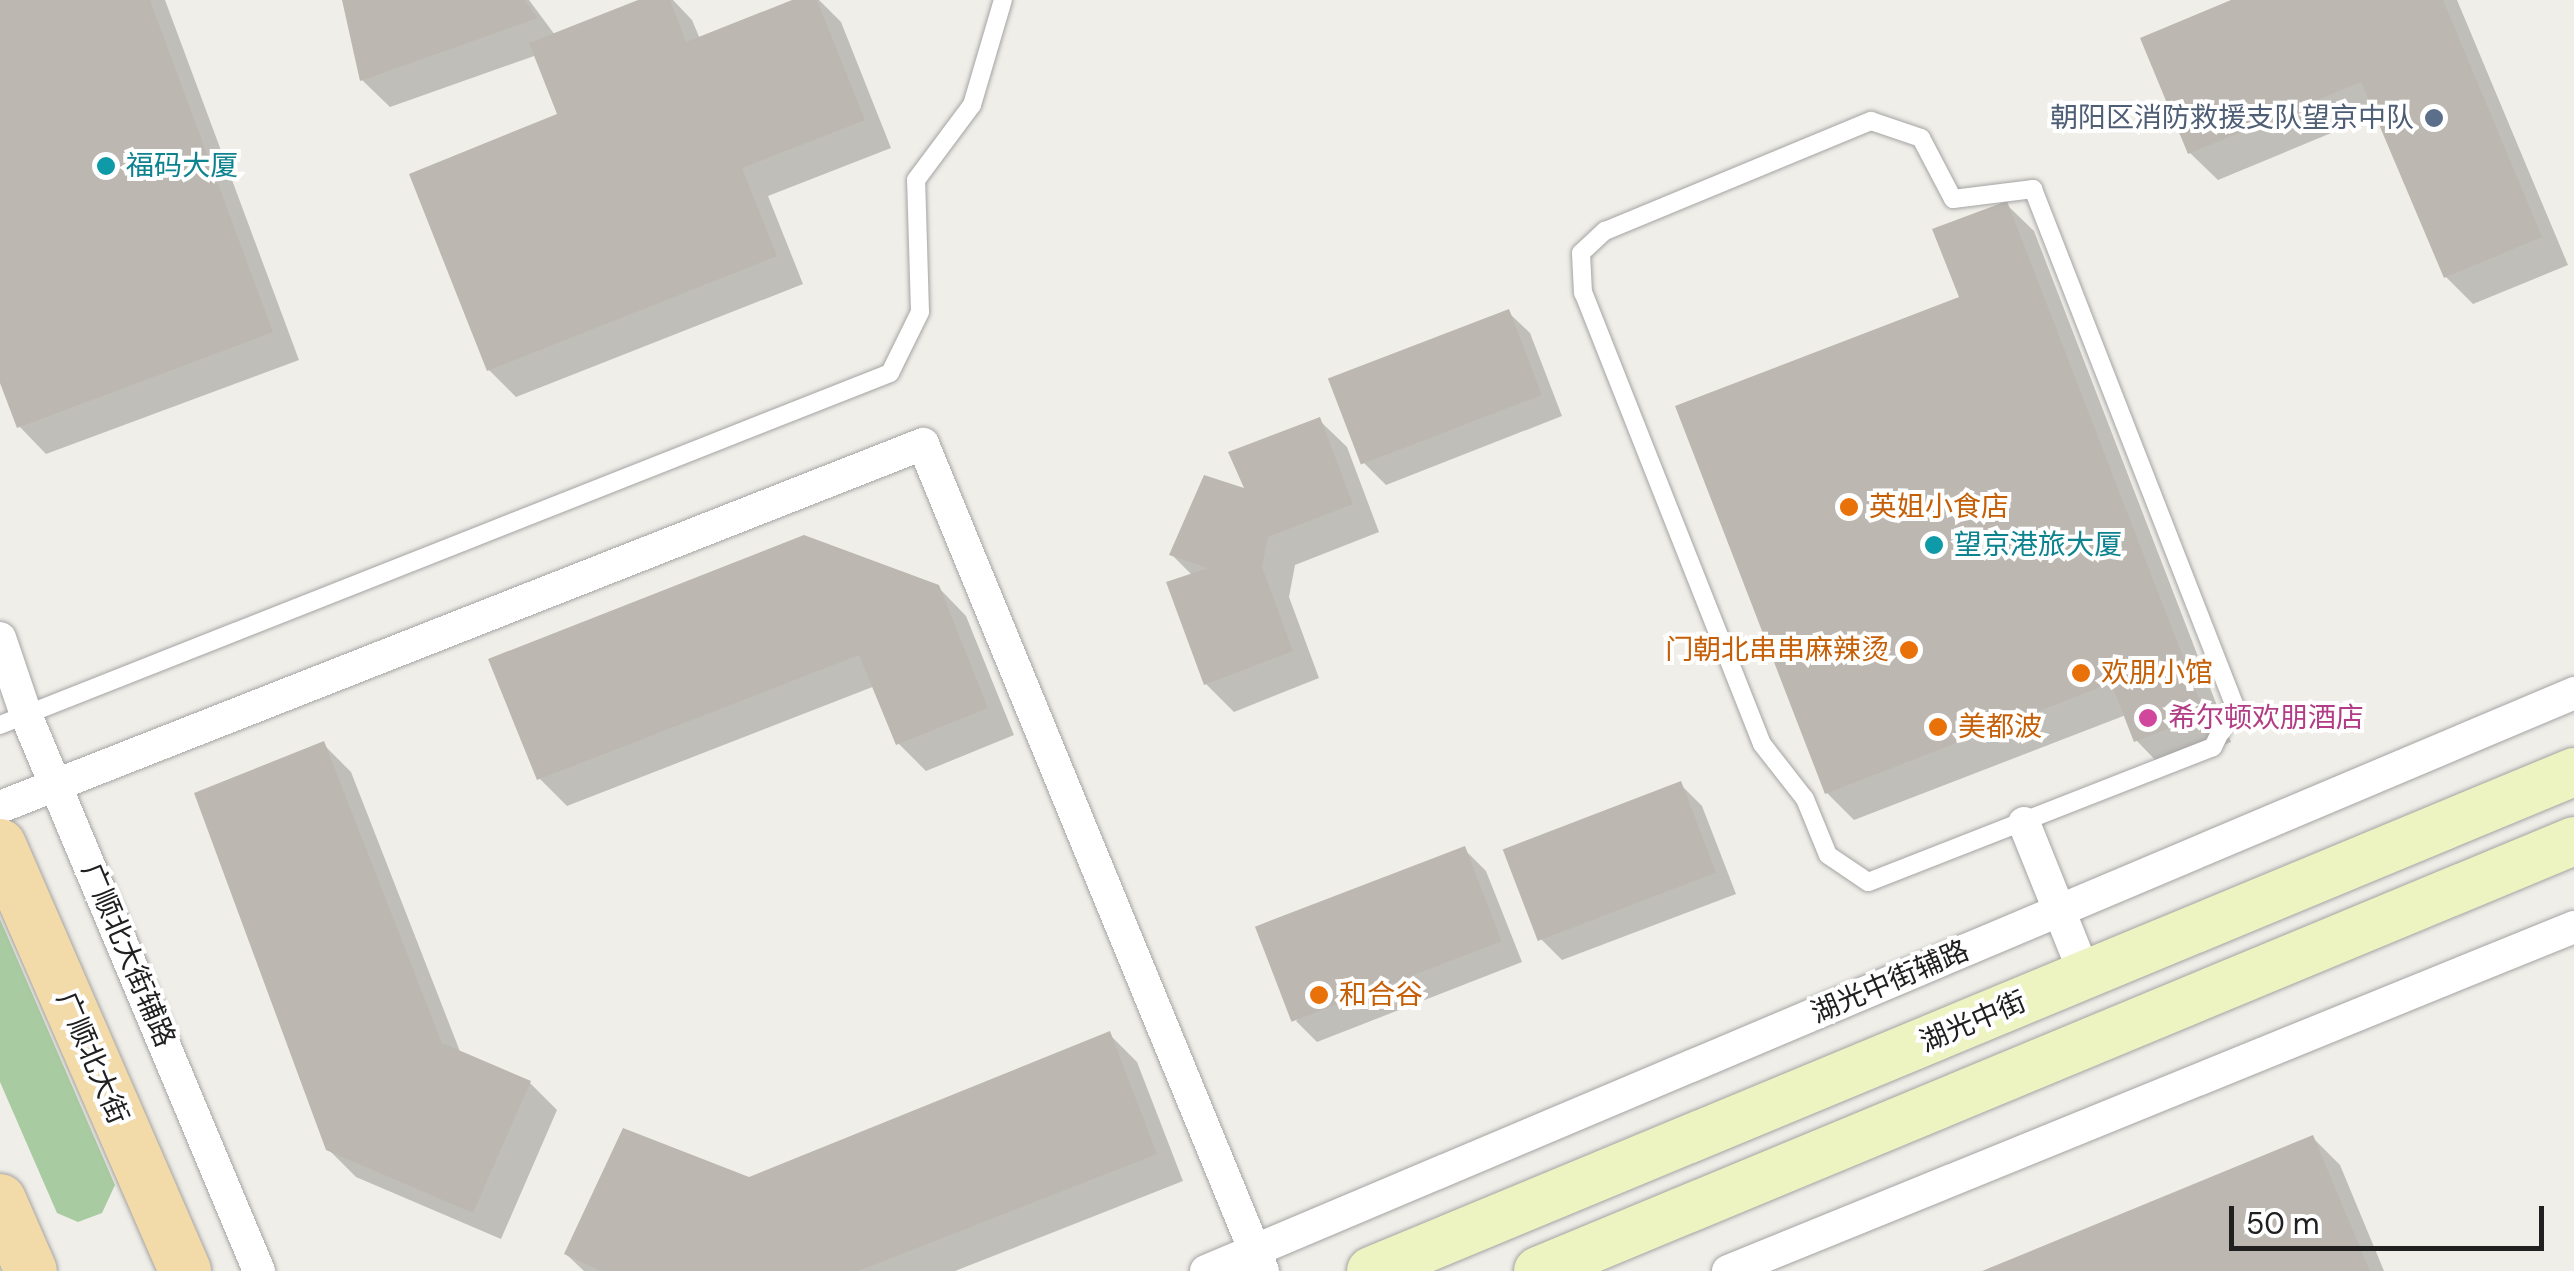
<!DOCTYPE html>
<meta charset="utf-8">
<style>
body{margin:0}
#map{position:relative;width:2574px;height:1271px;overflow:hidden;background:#f0eee8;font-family:"DM Sans","Noto Sans SC",sans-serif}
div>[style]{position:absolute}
.forest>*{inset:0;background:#a9cba1}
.shadow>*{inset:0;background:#0003}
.building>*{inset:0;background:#bdb7b1;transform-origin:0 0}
.roads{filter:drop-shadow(0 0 2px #a4a4a4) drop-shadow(0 0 2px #a4a4a4)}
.lane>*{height:18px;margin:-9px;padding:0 9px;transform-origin:9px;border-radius:9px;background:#fff}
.street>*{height:32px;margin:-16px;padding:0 16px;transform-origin:16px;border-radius:16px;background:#fff}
.secondary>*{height:48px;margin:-24px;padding:0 24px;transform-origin:24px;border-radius:24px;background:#edf4c2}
.primary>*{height:52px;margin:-26px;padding:0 26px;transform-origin:26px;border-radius:26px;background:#f3daa9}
.dots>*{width:28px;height:28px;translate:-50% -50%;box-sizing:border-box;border:5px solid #fff;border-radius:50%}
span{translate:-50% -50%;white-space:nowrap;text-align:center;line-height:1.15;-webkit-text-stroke:8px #fff;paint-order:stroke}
.service-label{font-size:28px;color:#4e5e75}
.right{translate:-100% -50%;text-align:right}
.culture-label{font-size:28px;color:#0d838f}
.left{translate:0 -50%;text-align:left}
.food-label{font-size:28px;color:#c56008}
.hotel-label{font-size:28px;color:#b23c85}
.street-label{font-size:28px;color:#202020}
.scale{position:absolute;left:2229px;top:1206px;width:315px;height:45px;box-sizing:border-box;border:5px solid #202020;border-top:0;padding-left:12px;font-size:30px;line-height:35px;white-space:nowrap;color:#202020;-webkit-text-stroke:8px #fff;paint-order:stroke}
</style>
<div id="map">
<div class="forest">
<i style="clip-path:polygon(0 919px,115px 1185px,102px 1213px,78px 1222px,57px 1213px,0 1082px)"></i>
</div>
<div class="shadow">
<i style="clip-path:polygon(0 0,165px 0,299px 360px,46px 454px,19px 426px,0 376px)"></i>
<i style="clip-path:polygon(344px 0,529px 0,555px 35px,645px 0,673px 0,692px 20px,700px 39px,799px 0,819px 0,841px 22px,891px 148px,768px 196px,803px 284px,516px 397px,489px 370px,561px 116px,537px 55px,390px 107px,362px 80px)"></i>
<i style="clip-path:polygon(2237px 0,2457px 0,2568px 265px,2473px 304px,2446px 277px,2377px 114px,2218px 180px,2190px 153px)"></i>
<i style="clip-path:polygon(2006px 204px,2034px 231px,2231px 742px,2163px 768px,2136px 740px,2126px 715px,1854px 820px,1827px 793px)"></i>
<i style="clip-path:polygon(1508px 312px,1530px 333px,1562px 416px,1386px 485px,1364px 463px)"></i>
<i style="clip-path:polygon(1319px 420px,1347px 447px,1379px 532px,1295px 565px,1289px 597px,1319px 678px,1234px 712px,1206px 684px,1193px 576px,1172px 555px,1249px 492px)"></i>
<i style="clip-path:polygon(938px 587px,966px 616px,1014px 735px,926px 771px,898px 743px,875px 686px,567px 806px,539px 778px)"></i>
<i style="clip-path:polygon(323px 744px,351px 772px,461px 1054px,530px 1083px,557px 1110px,501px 1239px,356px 1177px,328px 1149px)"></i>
<i style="clip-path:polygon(1680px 784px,1702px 806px,1736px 894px,1562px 960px,1541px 939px)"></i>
<i style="clip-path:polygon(1464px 849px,1486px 871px,1522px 962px,1317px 1042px,1296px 1021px)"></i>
<i style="clip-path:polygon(1109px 1034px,1137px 1062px,1183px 1181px,955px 1271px,584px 1271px,566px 1254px)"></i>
<i style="clip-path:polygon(2313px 1138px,2340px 1165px,2384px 1271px,1988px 1271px)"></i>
</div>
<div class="building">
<i style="clip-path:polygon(0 0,150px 0,273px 332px,17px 428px,0 383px)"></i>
<i style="clip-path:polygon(342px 0,524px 0,538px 18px,360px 81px)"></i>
<i style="clip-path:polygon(638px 0,670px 0,686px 42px,792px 0,817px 0,865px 120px,742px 168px,777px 256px,487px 371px,409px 174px,557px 114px,529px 43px)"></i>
<i style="clip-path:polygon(2231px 0,2443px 0,2542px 237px,2444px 278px,2361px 82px,2188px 154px,2140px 38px)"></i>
<i style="clip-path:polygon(2007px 201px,2205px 714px,2134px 742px,2111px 683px,1825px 794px,1675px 406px,1959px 297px,1932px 229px)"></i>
<i style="left:1509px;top:309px;width:92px;height:194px;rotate:69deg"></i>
<i style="clip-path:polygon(1320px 417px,1353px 504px,1268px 537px,1262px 567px,1293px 651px,1204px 685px,1166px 582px,1208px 568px,1169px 555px,1204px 475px,1244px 488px,1228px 452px)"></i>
<i style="clip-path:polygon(804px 535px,939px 585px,988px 708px,896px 745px,859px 655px,537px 780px,488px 659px)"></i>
<i style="clip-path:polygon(324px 741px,442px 1043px,531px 1081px,473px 1213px,326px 1150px,194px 793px)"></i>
<i style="left:1681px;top:781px;width:98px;height:191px;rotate:69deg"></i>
<i style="left:1465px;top:846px;width:102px;height:225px;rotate:69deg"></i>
<i style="clip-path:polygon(1110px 1031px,1157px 1154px,858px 1271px,601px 1271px,564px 1254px,623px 1128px,749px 1177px)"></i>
<i style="clip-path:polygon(2313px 1135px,2370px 1271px,1982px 1271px)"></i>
</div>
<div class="roads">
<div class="lane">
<i style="left:1871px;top:121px;width:53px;rotate:18.8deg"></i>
<i style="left:1921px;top:138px;width:69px;rotate:62.3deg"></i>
<i style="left:1953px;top:199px;width:81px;rotate:-7.1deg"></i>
<i style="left:2033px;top:189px;width:553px;rotate:68.68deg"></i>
<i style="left:2234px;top:704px;width:48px;rotate:116deg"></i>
<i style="left:2213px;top:747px;width:370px;rotate:158.6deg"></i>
<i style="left:1868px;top:882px;width:48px;rotate:-146deg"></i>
<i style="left:1828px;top:855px;width:61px;rotate:-112.3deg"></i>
<i style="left:1805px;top:799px;width:70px;rotate:-128deg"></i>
<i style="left:1762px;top:744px;width:485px;rotate:-111.6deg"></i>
<i style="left:1583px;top:293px;width:40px;rotate:-92.9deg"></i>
<i style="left:1581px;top:253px;width:33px;rotate:-43deg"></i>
<i style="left:1605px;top:231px;width:288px;rotate:-22.5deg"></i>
<i style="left:0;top:725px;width:957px;rotate:-21.58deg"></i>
<i style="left:890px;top:373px;width:68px;rotate:-63.8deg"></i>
<i style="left:920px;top:312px;width:132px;rotate:-91.7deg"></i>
<i style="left:916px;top:180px;width:94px;rotate:-53.3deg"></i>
<i style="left:972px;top:105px;width:109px;rotate:-73.6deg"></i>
</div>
<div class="street">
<i style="left:0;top:638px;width:81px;rotate:71.3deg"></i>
<i style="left:26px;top:715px;width:603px;rotate:67.26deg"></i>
<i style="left:0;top:807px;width:992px;rotate:-21.47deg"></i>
<i style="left:923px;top:444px;width:894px;rotate:67.65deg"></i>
<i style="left:2024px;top:823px;width:164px;rotate:68.1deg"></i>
<i style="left:1206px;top:1271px;width:1485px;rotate:-22.9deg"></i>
<i style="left:1728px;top:1271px;width:913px;rotate:-22.13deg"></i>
</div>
<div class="secondary">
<i style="left:1371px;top:1271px;width:1302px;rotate:-22.53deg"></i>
<i style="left:1538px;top:1271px;width:1122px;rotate:-22.54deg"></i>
</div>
<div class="primary">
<i style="left:0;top:845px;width:464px;rotate:66.5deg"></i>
<i style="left:0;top:1200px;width:77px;rotate:66.4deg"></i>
</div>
</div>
<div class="dots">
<i style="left:2434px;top:118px;background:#5c6f8a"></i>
<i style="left:106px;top:166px;background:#0f9aa8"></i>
<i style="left:1849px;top:507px;background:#e8710a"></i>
<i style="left:1934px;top:545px;background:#0f9aa8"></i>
<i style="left:1909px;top:650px;background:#e8710a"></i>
<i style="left:2081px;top:673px;background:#e8710a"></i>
<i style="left:2148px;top:718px;background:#d1479c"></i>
<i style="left:1938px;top:727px;background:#e8710a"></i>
<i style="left:1319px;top:995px;background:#e8710a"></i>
</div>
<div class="service-label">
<span class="right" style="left:2414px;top:118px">朝阳区消防救援支队望京中队</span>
</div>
<div class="culture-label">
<span class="left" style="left:126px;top:166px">福码大厦</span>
<span class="left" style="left:1954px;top:545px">望京港旅大厦</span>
</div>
<div class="food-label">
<span class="left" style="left:1869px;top:507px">英姐小食店</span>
<span class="right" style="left:1889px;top:650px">门朝北串串麻辣烫</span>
<span class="left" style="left:2101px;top:673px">欢朋小馆</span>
<span class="left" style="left:1958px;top:727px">美都波</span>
<span class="left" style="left:1339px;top:995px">和合谷</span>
</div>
<div class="hotel-label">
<span class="left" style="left:2168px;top:718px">希尔顿欢朋酒店</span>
</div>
<div class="street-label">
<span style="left:128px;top:955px;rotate:67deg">广顺北大街辅路</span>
<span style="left:1890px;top:982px;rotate:-23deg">湖光中街辅路</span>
<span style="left:1973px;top:1022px;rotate:-23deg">湖光中街</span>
<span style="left:92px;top:1058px;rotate:67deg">广顺北大街</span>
</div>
<div class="scale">50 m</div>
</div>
